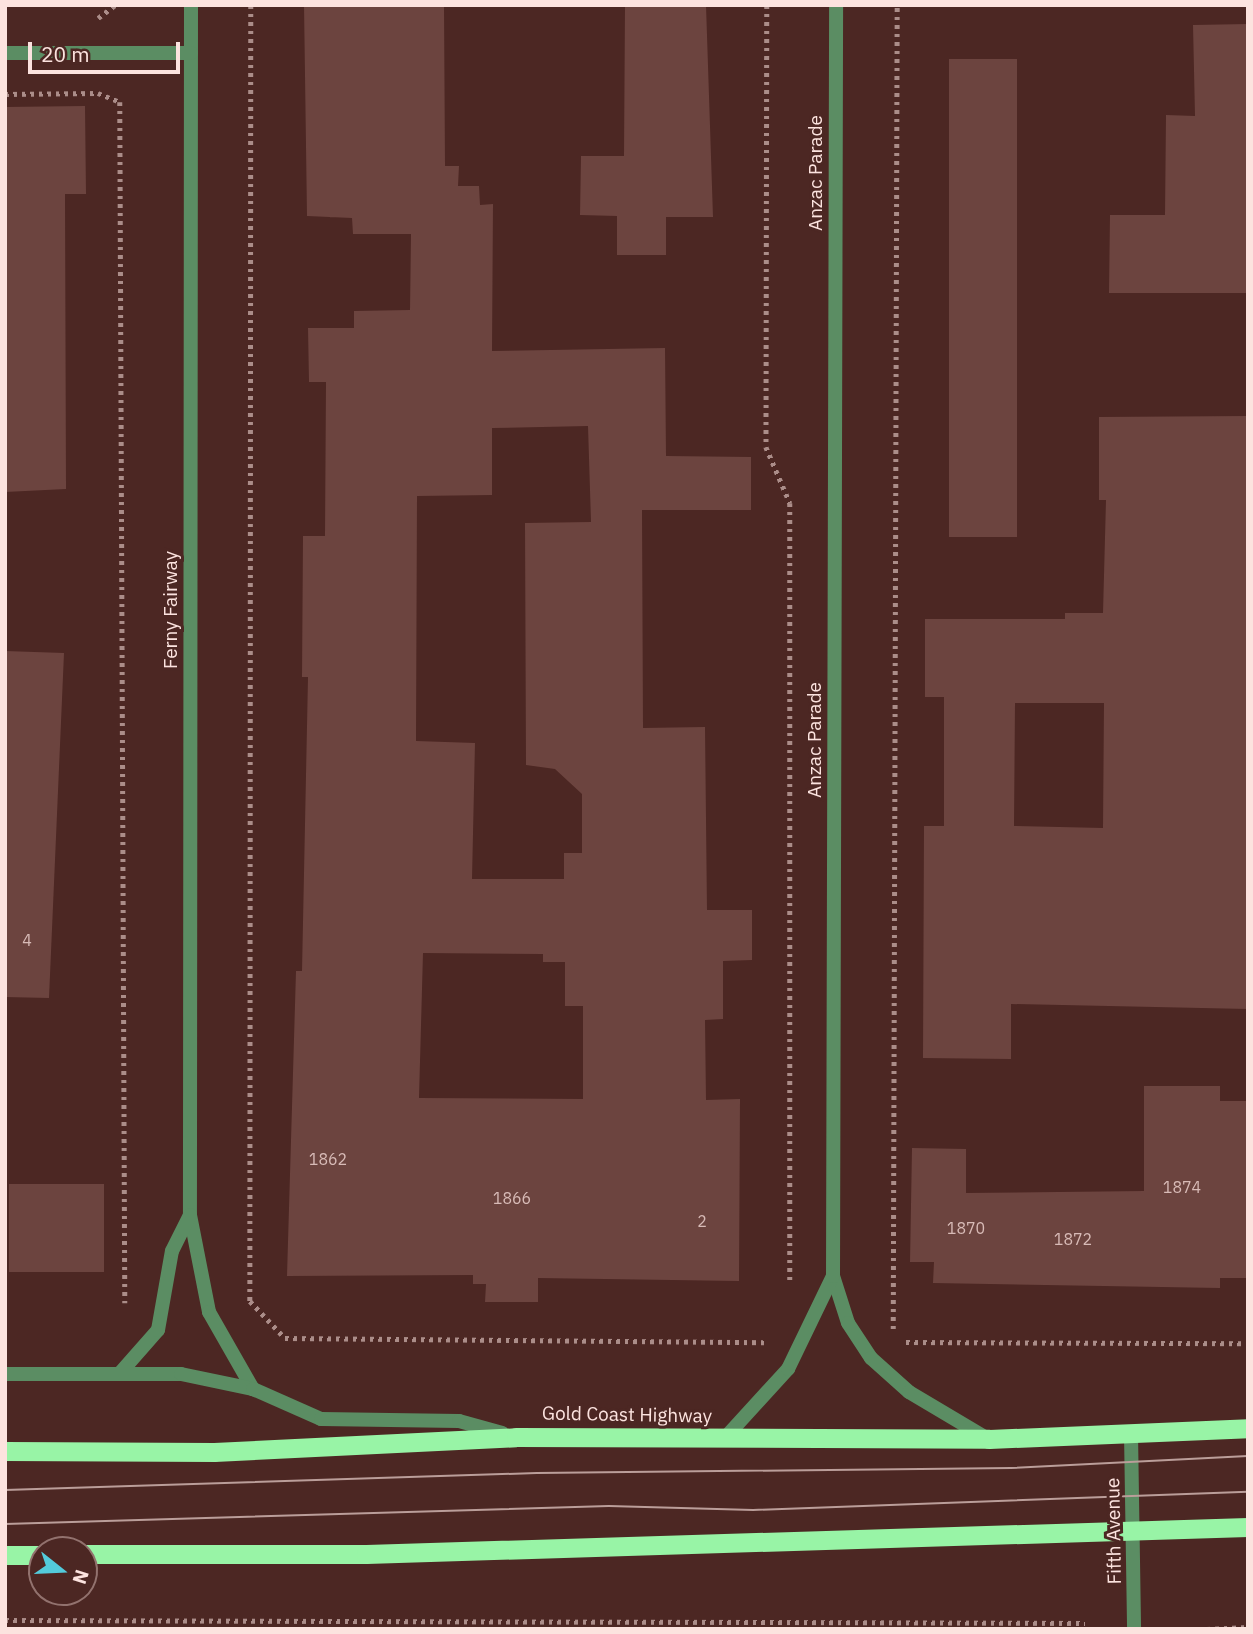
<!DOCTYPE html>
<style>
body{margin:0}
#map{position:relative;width:1253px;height:1634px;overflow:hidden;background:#4c2723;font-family:"IBM Plex Sans",sans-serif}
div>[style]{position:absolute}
.building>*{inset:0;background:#6c443f;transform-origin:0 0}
.path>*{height:4.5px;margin-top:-2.25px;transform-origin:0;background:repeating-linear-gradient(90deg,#ab8d89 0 3.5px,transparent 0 8.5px)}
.minor>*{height:14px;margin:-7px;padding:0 7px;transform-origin:7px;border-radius:7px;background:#5b8d63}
.trunk>*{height:19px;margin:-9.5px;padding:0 9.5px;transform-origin:9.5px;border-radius:9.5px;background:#98f4a6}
.tram>*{height:2px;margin:-1px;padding:0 1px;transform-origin:1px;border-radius:1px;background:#bb9e9a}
span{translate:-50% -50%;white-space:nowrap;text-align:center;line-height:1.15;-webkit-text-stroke:6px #4c2723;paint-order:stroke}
.number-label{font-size:16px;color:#d8bbb7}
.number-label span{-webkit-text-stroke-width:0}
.street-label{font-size:19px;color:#fce3df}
.frame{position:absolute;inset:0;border:7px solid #fce3df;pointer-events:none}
.north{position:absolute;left:28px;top:1536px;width:70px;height:70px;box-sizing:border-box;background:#4c2723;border:2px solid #92726e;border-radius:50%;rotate:108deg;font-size:19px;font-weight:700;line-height:28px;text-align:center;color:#fce3df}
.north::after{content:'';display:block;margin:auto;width:24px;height:32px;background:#53cbdb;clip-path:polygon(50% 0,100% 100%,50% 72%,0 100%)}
.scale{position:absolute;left:28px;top:42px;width:152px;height:32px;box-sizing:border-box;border:4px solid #fce3df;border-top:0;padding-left:9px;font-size:21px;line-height:24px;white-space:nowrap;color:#fce3df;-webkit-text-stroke:5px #4c2723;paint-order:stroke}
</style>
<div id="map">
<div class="building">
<i style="clip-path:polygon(evenodd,304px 5px,444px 5px,445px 166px,459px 166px,458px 186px,479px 186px,480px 205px,493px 204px,492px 351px,665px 348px,666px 456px,751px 457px,751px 510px,642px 510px,643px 728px,705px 727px,707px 910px,752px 910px,752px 960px,723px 961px,723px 1019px,705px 1020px,706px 1100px,740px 1099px,739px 1281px,538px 1278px,538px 1302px,485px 1302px,486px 1284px,473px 1284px,473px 1275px,287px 1276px,296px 971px,302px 971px,308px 677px,302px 677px,303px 536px,325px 536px,326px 382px,309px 382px,308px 328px,354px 328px,354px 311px,410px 310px,411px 234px,353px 234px,352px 218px,307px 216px,304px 5px,588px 426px,591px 522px,525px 523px,526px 765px,555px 769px,582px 794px,582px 853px,564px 853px,564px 879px,472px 879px,475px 743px,416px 741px,417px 496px,492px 495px,492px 428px,588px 426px,304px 5px,423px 953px,543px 954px,543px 962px,565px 962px,565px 1006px,583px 1006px,583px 1099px,419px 1098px,423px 953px)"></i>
<i style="clip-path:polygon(625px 5px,706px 5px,713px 217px,666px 217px,666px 255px,617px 255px,617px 216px,580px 215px,581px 156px,624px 156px)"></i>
<i style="clip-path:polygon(1248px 24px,1248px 293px,1109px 293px,1110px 215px,1165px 215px,1166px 115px,1195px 116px,1193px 25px)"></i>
<i style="left:949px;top:59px;width:68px;height:478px"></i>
<i style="clip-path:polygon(85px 106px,86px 194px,65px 194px,66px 489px,5px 492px,5px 107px)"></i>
<i style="clip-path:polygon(evenodd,1248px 416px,1248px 1009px,1011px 1004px,1011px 1059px,923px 1058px,924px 826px,944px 826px,944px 697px,925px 697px,925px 619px,1065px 619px,1065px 613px,1103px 613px,1106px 500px,1099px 500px,1099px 417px,1248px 416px,1015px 703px,1104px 703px,1103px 828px,1014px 826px,1015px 703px)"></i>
<i style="clip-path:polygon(5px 651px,64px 653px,49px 998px,5px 997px)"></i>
<i style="clip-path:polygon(1144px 1086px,1220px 1086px,1220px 1101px,1248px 1101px,1248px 1278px,1220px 1278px,1220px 1288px,933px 1283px,934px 1262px,910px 1262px,912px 1148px,966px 1149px,966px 1193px,1144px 1191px)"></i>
<i style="left:9px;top:1184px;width:95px;height:88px"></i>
</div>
<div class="path">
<i style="left:251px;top:5px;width:1296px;rotate:90.04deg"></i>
<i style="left:250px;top:1301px;width:51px;rotate:46.6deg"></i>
<i style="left:285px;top:1338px;width:479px;rotate:0.5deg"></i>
<i style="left:767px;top:5px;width:442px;rotate:90.1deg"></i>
<i style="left:766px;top:447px;width:61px;rotate:66.8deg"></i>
<i style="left:790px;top:503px;width:779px;rotate:90deg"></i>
<i style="left:98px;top:18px;width:21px;rotate:-37deg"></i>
<i style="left:5px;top:94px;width:93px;rotate:-0.6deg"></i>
<i style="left:98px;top:93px;width:24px;rotate:22deg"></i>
<i style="left:120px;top:102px;width:1201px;rotate:89.76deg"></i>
<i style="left:893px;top:1329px;width:1324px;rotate:-89.83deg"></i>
<i style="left:906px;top:1342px;width:342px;rotate:0.2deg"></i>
<i style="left:5px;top:1620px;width:1080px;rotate:0.16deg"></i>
<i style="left:1207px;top:1629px;width:41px;rotate:-2.8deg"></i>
</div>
<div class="minor">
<i style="left:191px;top:5px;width:1210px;rotate:90.05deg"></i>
<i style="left:190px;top:1215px;width:99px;rotate:78.9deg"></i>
<i style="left:209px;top:1312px;width:89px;rotate:60.3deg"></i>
<i style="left:5px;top:53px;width:186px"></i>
<i style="left:833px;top:1276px;width:49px;rotate:72.3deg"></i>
<i style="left:848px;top:1323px;width:42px;rotate:56.7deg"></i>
<i style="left:871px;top:1358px;width:51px;rotate:41.8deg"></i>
<i style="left:909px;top:1392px;width:92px;rotate:30.7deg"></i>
<i style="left:121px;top:1372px;width:56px;rotate:-48.6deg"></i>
<i style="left:158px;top:1330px;width:80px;rotate:-80deg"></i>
<i style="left:172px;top:1251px;width:40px;rotate:-63.4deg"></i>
<i style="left:5px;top:1374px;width:176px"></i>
<i style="left:181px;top:1374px;width:74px;rotate:11.8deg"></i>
<i style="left:253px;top:1389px;width:74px;rotate:23.8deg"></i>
<i style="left:321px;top:1419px;width:138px;rotate:0.8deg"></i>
<i style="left:459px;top:1421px;width:45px;rotate:15.6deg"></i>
<i style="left:1131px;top:1433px;width:196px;rotate:89.1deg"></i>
<i style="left:724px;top:1439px;width:95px;rotate:-47.6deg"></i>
<i style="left:788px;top:1369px;width:103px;rotate:-64.2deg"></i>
<i style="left:833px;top:1276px;width:1271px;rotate:-89.86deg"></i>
</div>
<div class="trunk">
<i style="left:5px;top:1451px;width:209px;rotate:0.3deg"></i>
<i style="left:214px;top:1452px;width:302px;rotate:-2.8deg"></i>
<i style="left:516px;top:1437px;width:473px;rotate:0.2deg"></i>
<i style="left:989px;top:1439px;width:259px;rotate:-2.4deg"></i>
<i style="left:84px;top:1554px;width:282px"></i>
<i style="left:366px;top:1554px;width:882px;rotate:-1.75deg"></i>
<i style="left:5px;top:1555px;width:37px"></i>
</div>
<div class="tram">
<i style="left:5px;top:1490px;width:532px;rotate:-1.83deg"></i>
<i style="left:537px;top:1473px;width:474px;rotate:-0.6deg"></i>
<i style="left:1011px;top:1468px;width:237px;rotate:-2.9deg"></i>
<i style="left:5px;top:1524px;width:604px;rotate:-1.71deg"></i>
<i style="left:609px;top:1506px;width:144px;rotate:1.6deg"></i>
<i style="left:753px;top:1510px;width:495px;rotate:-2.1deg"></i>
</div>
<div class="number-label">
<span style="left:27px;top:940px">4</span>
<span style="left:328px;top:1159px">1862</span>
<span style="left:1182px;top:1187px">1874</span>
<span style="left:512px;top:1198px">1866</span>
<span style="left:702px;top:1221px">2</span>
<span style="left:966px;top:1228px">1870</span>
<span style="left:1073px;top:1239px">1872</span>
</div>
<div class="street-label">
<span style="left:816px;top:173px;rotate:-90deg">Anzac Parade</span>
<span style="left:171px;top:610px;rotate:-90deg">Ferny Fairway</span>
<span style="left:815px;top:740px;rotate:-90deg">Anzac Parade</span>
<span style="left:627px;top:1415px;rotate:1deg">Gold Coast Highway</span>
<span style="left:1114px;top:1531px;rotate:-91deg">Fifth Avenue</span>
</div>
<div class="frame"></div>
<div class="north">N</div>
<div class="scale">20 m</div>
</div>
